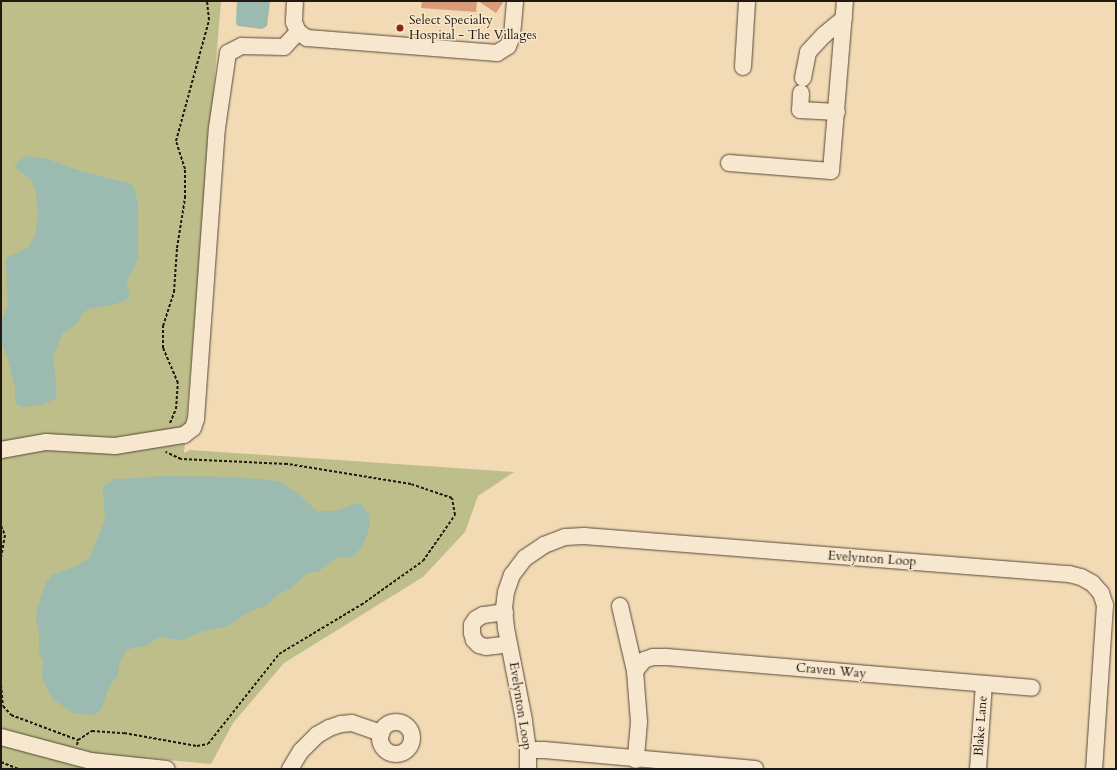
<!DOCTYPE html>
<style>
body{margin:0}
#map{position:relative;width:1117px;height:770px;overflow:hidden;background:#f2dab4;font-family:Cardo,serif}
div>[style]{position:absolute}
.green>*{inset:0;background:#bebe8a}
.water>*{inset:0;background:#9bbab0}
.building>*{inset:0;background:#d89c7a}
.path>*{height:2px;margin-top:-1px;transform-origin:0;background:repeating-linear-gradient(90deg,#21190f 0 3px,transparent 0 5px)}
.roads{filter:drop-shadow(0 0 1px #554938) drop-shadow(0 0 1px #554938)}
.minor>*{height:16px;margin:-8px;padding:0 8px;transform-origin:8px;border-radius:8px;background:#f7e7ce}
.minor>.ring{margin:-8px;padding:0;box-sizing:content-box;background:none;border:16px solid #f7e7ce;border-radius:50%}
.dots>*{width:11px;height:11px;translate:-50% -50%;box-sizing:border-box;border:2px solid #f7e7ce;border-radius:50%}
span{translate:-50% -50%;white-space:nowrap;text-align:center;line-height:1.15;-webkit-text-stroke:3px #f7e7ce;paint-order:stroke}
.poi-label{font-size:13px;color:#21190f}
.left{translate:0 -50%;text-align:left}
.street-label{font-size:13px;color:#21190f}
.frame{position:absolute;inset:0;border:2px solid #21190f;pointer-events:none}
</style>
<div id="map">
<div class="green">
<i style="clip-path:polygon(1px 1px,221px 1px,184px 453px,190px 450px,514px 472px,478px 496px,465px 532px,423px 577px,284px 663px,233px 723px,211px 764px,146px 758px,145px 769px,1px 769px)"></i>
</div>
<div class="water">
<i style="clip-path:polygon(237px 1px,270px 1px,267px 26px,262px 29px,238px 26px,236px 24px)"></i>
<i style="clip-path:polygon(29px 156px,48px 159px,74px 169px,131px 184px,135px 190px,138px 204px,138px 256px,134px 269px,129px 275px,127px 283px,130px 296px,128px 299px,113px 305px,89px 309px,83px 313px,77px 324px,62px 334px,53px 357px,57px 394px,55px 399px,42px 405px,23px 407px,18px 406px,15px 402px,15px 388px,7px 355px,1px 344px,1px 322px,8px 305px,6px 261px,8px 257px,27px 248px,35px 236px,38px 216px,36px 191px,31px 180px,14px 166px,21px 159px)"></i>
<i style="clip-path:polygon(166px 476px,234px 477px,279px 481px,297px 493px,317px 511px,336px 511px,353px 504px,361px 504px,369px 514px,370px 527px,362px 547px,352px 557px,337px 558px,319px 571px,307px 573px,290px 589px,279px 594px,265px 606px,247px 613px,228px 626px,200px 632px,182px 641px,163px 637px,155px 639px,147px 646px,132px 648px,126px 651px,119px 664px,118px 676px,110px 684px,102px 708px,94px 715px,73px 713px,53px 699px,42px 678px,43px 663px,39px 652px,39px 632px,36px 620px,37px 610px,46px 582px,53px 574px,74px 567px,89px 558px,105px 520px,103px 488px,106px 484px,115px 479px)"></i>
</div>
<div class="building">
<i style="clip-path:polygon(422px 1px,477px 1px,476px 12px,421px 8px)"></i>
<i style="clip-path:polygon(478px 1px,504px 1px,496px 13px)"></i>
</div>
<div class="path">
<i style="left:170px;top:423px;width:15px;rotate:-67deg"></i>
<i style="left:176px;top:409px;width:26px;rotate:-86deg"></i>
<i style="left:178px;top:383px;width:38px;rotate:-113deg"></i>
<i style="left:163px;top:348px;width:22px;rotate:-90deg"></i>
<i style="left:163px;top:326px;width:36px;rotate:-72deg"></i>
<i style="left:174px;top:292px;width:44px;rotate:-86.1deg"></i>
<i style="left:177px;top:248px;width:51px;rotate:-80.9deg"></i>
<i style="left:185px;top:198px;width:29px;rotate:-90deg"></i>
<i style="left:185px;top:169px;width:29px;rotate:-108deg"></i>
<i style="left:176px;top:141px;width:125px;rotate:-74.7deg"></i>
<i style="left:209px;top:20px;width:19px;rotate:-96deg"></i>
<i style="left:1px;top:526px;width:10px;rotate:66deg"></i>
<i style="left:5px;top:535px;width:23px;rotate:100deg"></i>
<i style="left:1px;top:601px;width:15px;rotate:90deg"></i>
<i style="left:1px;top:685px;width:21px;rotate:85deg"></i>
<i style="left:3px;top:706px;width:12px;rotate:48deg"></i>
<i style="left:11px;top:715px;width:72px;rotate:20.5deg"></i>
<i style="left:77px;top:745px;width:5px;rotate:-79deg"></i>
<i style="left:78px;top:740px;width:17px;rotate:-33deg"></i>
<i style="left:92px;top:731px;width:32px;rotate:4deg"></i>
<i style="left:124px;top:733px;width:74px;rotate:10.1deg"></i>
<i style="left:197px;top:746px;width:11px;rotate:-10deg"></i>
<i style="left:208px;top:744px;width:115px;rotate:-51.7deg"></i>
<i style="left:279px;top:654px;width:96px;rotate:-30.9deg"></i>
<i style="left:361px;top:605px;width:76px;rotate:-35.4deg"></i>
<i style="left:423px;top:561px;width:56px;rotate:-55.2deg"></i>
<i style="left:455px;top:515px;width:17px;rotate:-100deg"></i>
<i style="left:452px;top:498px;width:43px;rotate:-161.1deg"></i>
<i style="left:411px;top:484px;width:126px;rotate:-170.8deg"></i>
<i style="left:287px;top:464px;width:106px;rotate:-177.3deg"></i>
<i style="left:181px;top:459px;width:17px;rotate:-155deg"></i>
<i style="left:1px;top:762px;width:18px;rotate:22deg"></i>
</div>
<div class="roads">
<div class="minor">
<i style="left:295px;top:1px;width:21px;rotate:93deg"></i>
<i style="left:294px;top:22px;width:11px;rotate:68deg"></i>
<i style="left:298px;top:32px;width:11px;rotate:34deg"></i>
<i style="left:307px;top:38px;width:191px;rotate:4.5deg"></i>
<i style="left:497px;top:53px;width:13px;rotate:-32deg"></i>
<i style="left:508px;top:46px;width:11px;rotate:-68deg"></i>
<i style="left:512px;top:36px;width:35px;rotate:-85deg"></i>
<i style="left:743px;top:67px;width:66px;rotate:-86.5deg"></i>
<i style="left:803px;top:78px;width:26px;rotate:-79deg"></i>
<i style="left:808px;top:52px;width:23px;rotate:-47deg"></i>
<i style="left:824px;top:35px;width:26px;rotate:-40deg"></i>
<i style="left:801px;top:93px;width:17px;rotate:93deg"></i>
<i style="left:800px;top:110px;width:37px;rotate:3deg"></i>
<i style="left:729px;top:163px;width:102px;rotate:4.5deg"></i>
<i style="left:831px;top:171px;width:171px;rotate:-85.3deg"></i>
<i style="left:1px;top:450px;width:46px;rotate:-10.1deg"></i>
<i style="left:46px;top:442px;width:69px;rotate:3.3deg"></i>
<i style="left:115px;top:446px;width:70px;rotate:-9.1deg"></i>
<i style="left:184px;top:435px;width:11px;rotate:-38deg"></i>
<i style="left:193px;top:428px;width:9px;rotate:-72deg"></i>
<i style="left:196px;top:419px;width:292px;rotate:-85.9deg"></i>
<i style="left:217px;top:128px;width:76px;rotate:-81.7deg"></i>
<i style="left:228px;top:53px;width:16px;rotate:-27deg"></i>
<i style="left:242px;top:46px;width:42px;rotate:1.4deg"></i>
<i style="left:284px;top:47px;width:21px;rotate:-47deg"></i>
<i style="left:620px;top:606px;width:67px;rotate:77deg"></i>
<i style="left:635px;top:671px;width:51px;rotate:85.5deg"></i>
<i style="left:639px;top:722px;width:38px;rotate:95deg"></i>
<i style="left:505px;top:612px;width:22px;rotate:172deg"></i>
<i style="left:483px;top:615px;width:8px;rotate:150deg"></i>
<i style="left:476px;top:619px;width:7px;rotate:124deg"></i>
<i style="left:472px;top:625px;width:8px;rotate:90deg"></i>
<i style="left:472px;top:633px;width:7px;rotate:74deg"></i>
<i style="left:474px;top:640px;width:7px;rotate:45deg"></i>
<i style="left:479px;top:645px;width:7px;rotate:16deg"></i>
<i style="left:486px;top:647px;width:23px;rotate:-7deg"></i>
<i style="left:635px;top:671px;width:14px;rotate:-51deg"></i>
<i style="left:644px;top:660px;width:9px;rotate:-18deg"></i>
<i style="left:653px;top:657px;width:13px"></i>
<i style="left:666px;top:657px;width:367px;rotate:4.8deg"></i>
<i class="ring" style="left:380px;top:722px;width:16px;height:16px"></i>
<i style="left:1px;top:737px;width:93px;rotate:14.9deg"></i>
<i style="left:91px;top:761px;width:76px;rotate:6deg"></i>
<i style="left:528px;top:750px;width:16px"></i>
<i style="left:544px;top:750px;width:212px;rotate:5.1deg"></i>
<i style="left:290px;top:769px;width:21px;rotate:-59deg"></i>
<i style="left:301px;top:751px;width:23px;rotate:-45deg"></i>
<i style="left:317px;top:735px;width:14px;rotate:-30deg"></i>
<i style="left:329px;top:728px;width:13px;rotate:-18deg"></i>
<i style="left:341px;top:724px;width:11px;rotate:-5deg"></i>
<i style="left:352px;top:723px;width:31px;rotate:19deg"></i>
<i style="left:528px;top:769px;width:19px;rotate:-90deg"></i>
<i style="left:528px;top:750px;width:30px;rotate:-98deg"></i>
<i style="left:524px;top:720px;width:94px;rotate:-101.1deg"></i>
<i style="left:506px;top:628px;width:20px;rotate:-96deg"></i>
<i style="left:504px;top:608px;width:16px;rotate:-83deg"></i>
<i style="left:506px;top:592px;width:18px;rotate:-71deg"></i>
<i style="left:512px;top:575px;width:21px;rotate:-53deg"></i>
<i style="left:525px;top:558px;width:23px;rotate:-34deg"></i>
<i style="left:544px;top:545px;width:22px;rotate:-21deg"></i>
<i style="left:565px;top:537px;width:19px;rotate:-3deg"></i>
<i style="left:584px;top:536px;width:486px;rotate:4.5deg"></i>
<i style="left:1069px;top:574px;width:12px;rotate:14deg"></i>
<i style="left:1081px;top:577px;width:13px;rotate:29deg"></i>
<i style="left:1092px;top:583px;width:13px;rotate:48deg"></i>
<i style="left:1101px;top:593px;width:13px;rotate:72deg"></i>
<i style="left:1105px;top:605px;width:164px;rotate:93.8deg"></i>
<i style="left:978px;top:769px;width:85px;rotate:-86deg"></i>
</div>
</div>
<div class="dots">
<i style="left:400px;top:28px;background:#8f2418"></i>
</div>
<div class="poi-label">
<span class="left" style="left:409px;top:28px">Select Specialty<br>Hospital - The Villages</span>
</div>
<div class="street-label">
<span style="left:872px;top:559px;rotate:4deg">Evelynton Loop</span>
<span style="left:831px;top:671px;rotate:5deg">Craven Way</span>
<span style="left:520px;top:706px;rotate:81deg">Evelynton Loop</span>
<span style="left:981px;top:726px;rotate:-86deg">Blake Lane</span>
</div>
<div class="frame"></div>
</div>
